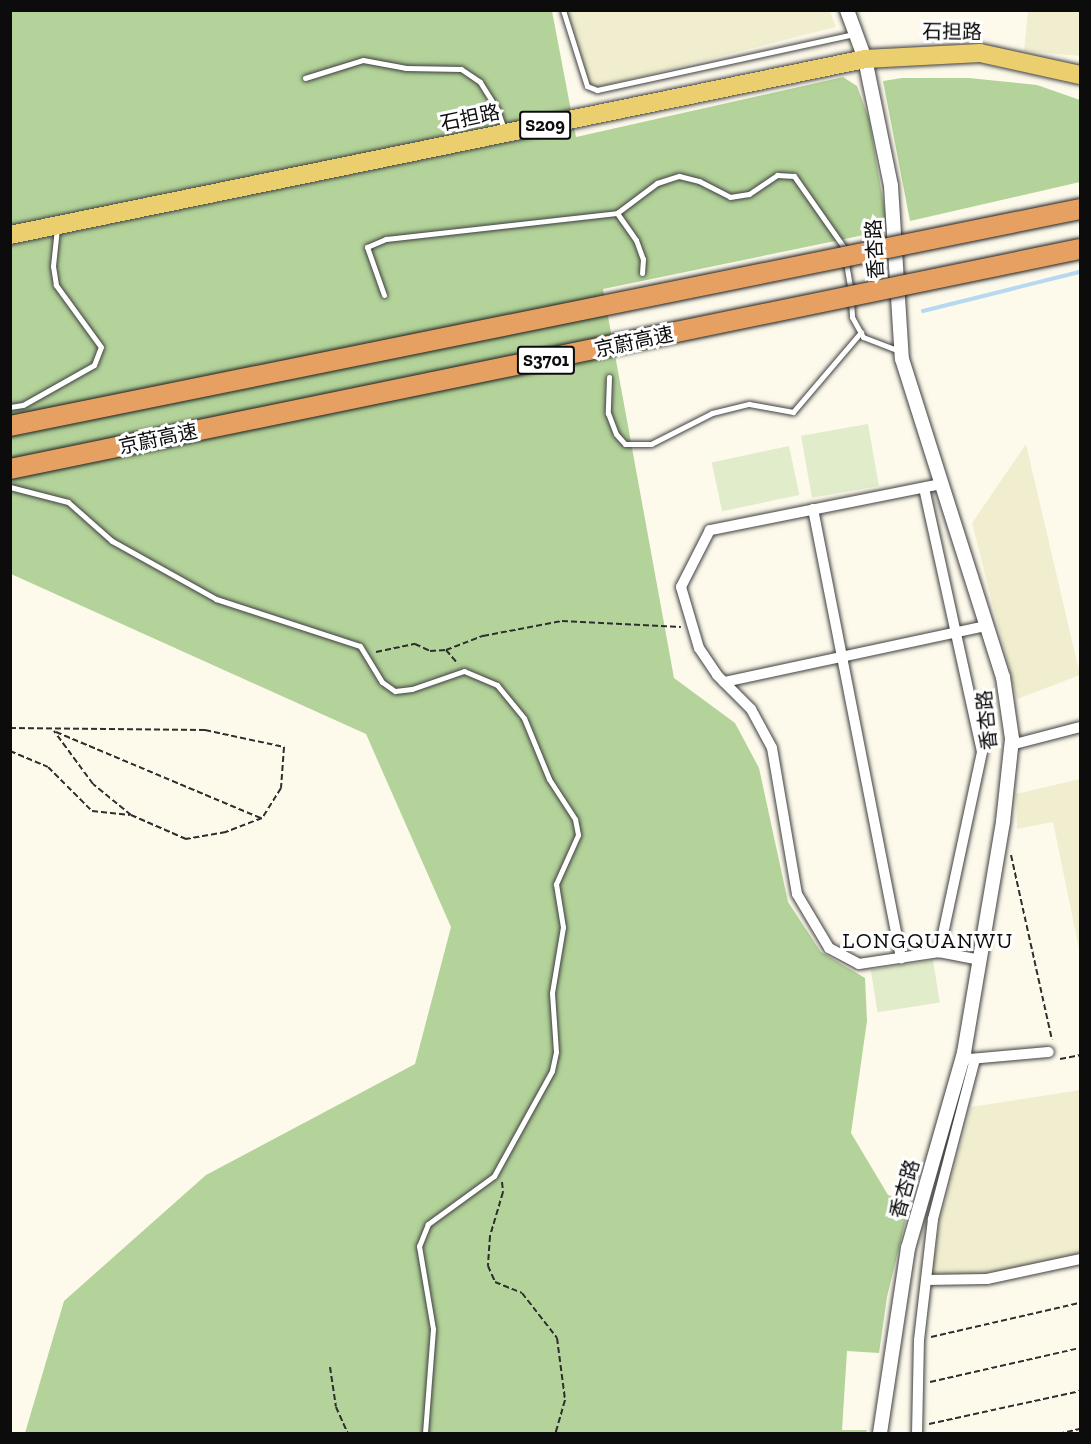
<!DOCTYPE html>
<meta charset="utf-8">
<style>
body{margin:0}
#map{position:relative;width:1091px;height:1444px;overflow:hidden;background:#fdfaec;font-family:"Zilla Slab","Noto Sans SC",serif}
div>[style]{position:absolute}
.farmland>*{inset:0;background:#f0eecf}
.forest>*{inset:0;background:#b3d39a}
.pitch>*{inset:0;background:#e0ecca;transform-origin:0 0}
.stream>*{height:4px;margin:-2px;padding:0 2px;transform-origin:2px;border-radius:2px;background:#b6d9f0}
.path>*{height:2px;margin-top:-1px;transform-origin:0;background:repeating-linear-gradient(90deg,#2e2e2e 0 6px,transparent 0 9px)}
.roads{filter:drop-shadow(0 0 2px #3f3f3f) drop-shadow(0 0 2px #3f3f3f)}
.service>*{height:5px;margin:-2.5px;padding:0 2.5px;transform-origin:2.5px;border-radius:2.5px;background:#fff}
.minor>*{height:10px;margin:-5px;padding:0 5px;transform-origin:5px;border-radius:5px;background:#fff}
.tertiary>*{height:14px;margin:-7px;padding:0 7px;transform-origin:7px;border-radius:7px;background:#fff}
.primary>*{height:18px;margin:-9px;padding:0 9px;transform-origin:9px;border-radius:9px;background:#ebcf6e}
.bridges{filter:drop-shadow(0 0 2px #1d1d1d) drop-shadow(0 0 2px #1d1d1d)}
.motorway-bridge>*{height:20px;margin:-10px;padding:0 10px;transform-origin:10px;border-radius:10px;background:#e6a061}
span{translate:-50% -50%;white-space:nowrap;text-align:center;line-height:1.15;-webkit-text-stroke:6px #fff;paint-order:stroke}
.shield-label span{padding:2px 4px;background:#fff;border:2px solid;border-radius:4px;-webkit-text-stroke-width:0}
.shield-label{font-size:18px;color:#0c0c0c;font-weight:700}
.street-label{font-size:20px;color:#0c0c0c}
.quarter-label{font-size:22px;color:#0c0c0c;letter-spacing:1.5px}
.frame{position:absolute;inset:0;border:12px solid #0c0c0c;pointer-events:none}
</style>
<div id="map">
<div class="farmland">
<i style="clip-path:polygon(563px 11px,830px 11px,836px 27px,591px 89px)"></i>
<i style="clip-path:polygon(1028px 11px,1080px 11px,1080px 56px,1024px 51px)"></i>
<i style="clip-path:polygon(1026px 444px,1080px 675px,1017px 699px,972px 523px)"></i>
<i style="clip-path:polygon(1080px 779px,1080px 954px,1053px 822px,1017px 829px,1016px 794px)"></i>
<i style="clip-path:polygon(1080px 1090px,1080px 1255px,930px 1287px,940px 1220px,971px 1107px)"></i>
</div>
<div class="forest">
<i style="clip-path:polygon(11px 11px,552px 11px,576px 137px,843px 77px,857px 86px,869px 119px,888px 230px,603px 289px,674px 678px,735px 723px,759px 768px,788px 902px,821px 952px,865px 978px,867px 1021px,851px 1133px,888px 1195px,910px 1202px,887px 1297px,879px 1353px,847px 1351px,842px 1430px,867px 1430px,866px 1433px,25px 1433px,64px 1301px,206px 1175px,415px 1064px,451px 927px,366px 734px,11px 574px)"></i>
<i style="clip-path:polygon(902px 78px,969px 78px,1037px 85px,1080px 100px,1080px 182px,910px 221px,883px 81px)"></i>
</div>
<div class="pitch">
<i style="left:868px;top:424px;width:63px;height:68px;rotate:80deg"></i>
<i style="left:789px;top:446px;width:50px;height:79px;rotate:78deg"></i>
<i style="left:933px;top:960px;width:43px;height:63px;rotate:81deg"></i>
</div>
<div class="stream">
<i style="left:923px;top:311px;width:162px;rotate:-14deg"></i>
</div>
<div class="path">
<i style="left:446px;top:650px;width:18px;rotate:49deg"></i>
<i style="left:376px;top:652px;width:40px;rotate:-12deg"></i>
<i style="left:415px;top:644px;width:17px;rotate:25deg"></i>
<i style="left:430px;top:651px;width:16px;rotate:-4deg"></i>
<i style="left:446px;top:650px;width:40px;rotate:-21deg"></i>
<i style="left:483px;top:636px;width:80px;rotate:-10.8deg"></i>
<i style="left:562px;top:621px;width:119px;rotate:2.9deg"></i>
<i style="left:10px;top:728px;width:195px;rotate:0.6deg"></i>
<i style="left:205px;top:730px;width:81px;rotate:12.1deg"></i>
<i style="left:284px;top:747px;width:41px;rotate:94.2deg"></i>
<i style="left:281px;top:788px;width:36px;rotate:122deg"></i>
<i style="left:262px;top:818px;width:39px;rotate:159deg"></i>
<i style="left:226px;top:832px;width:41px;rotate:170.1deg"></i>
<i style="left:186px;top:839px;width:60px;rotate:-156.4deg"></i>
<i style="left:131px;top:815px;width:49px;rotate:-140.8deg"></i>
<i style="left:93px;top:784px;width:66px;rotate:-126.3deg"></i>
<i style="left:56px;top:732px;width:222px;rotate:22.8deg"></i>
<i style="left:10px;top:751px;width:41px;rotate:22.8deg"></i>
<i style="left:48px;top:767px;width:62px;rotate:45deg"></i>
<i style="left:92px;top:811px;width:38px;rotate:6deg"></i>
<i style="left:1011px;top:855px;width:189px;rotate:77.5deg"></i>
<i style="left:1060px;top:1059px;width:20px;rotate:-11deg"></i>
<i style="left:502px;top:1182px;width:10px;rotate:84deg"></i>
<i style="left:503px;top:1192px;width:46px;rotate:106.5deg"></i>
<i style="left:490px;top:1236px;width:30px;rotate:94deg"></i>
<i style="left:488px;top:1266px;width:17px;rotate:66deg"></i>
<i style="left:495px;top:1282px;width:29px;rotate:22deg"></i>
<i style="left:522px;top:1293px;width:57px;rotate:52.1deg"></i>
<i style="left:557px;top:1338px;width:63px;rotate:82.6deg"></i>
<i style="left:565px;top:1400px;width:35px;rotate:106deg"></i>
<i style="left:931px;top:1337px;width:153px;rotate:-12.9deg"></i>
<i style="left:330px;top:1367px;width:40px;rotate:81.5deg"></i>
<i style="left:336px;top:1407px;width:30px;rotate:66deg"></i>
<i style="left:930px;top:1382px;width:154px;rotate:-12.8deg"></i>
<i style="left:929px;top:1424px;width:155px;rotate:-12.3deg"></i>
<i style="left:1058px;top:1434px;width:23px;rotate:-13deg"></i>
</div>
<div class="roads">
<div class="service">
<i style="left:563px;top:10px;width:80px;rotate:72.5deg"></i>
<i style="left:587px;top:86px;width:11px;rotate:22deg"></i>
<i style="left:597px;top:90px;width:263px;rotate:-12.3deg"></i>
<i style="left:305px;top:78px;width:61px;rotate:-17.2deg"></i>
<i style="left:363px;top:60px;width:44px;rotate:10.5deg"></i>
<i style="left:406px;top:68px;width:55px;rotate:1deg"></i>
<i style="left:461px;top:69px;width:23px;rotate:34deg"></i>
<i style="left:480px;top:82px;width:32px;rotate:58deg"></i>
<i style="left:497px;top:109px;width:21px;rotate:71deg"></i>
<i style="left:617px;top:213px;width:33px;rotate:55deg"></i>
<i style="left:636px;top:240px;width:20px;rotate:70deg"></i>
<i style="left:643px;top:259px;width:14px;rotate:94deg"></i>
<i style="left:384px;top:295px;width:51px;rotate:-109.5deg"></i>
<i style="left:367px;top:247px;width:21px;rotate:-23deg"></i>
<i style="left:386px;top:239px;width:232px;rotate:-6.4deg"></i>
<i style="left:617px;top:213px;width:50px;rotate:-36.9deg"></i>
<i style="left:657px;top:183px;width:23px;rotate:-18deg"></i>
<i style="left:679px;top:176px;width:21px;rotate:14deg"></i>
<i style="left:699px;top:181px;width:35px;rotate:27deg"></i>
<i style="left:730px;top:197px;width:19px;rotate:-9deg"></i>
<i style="left:749px;top:194px;width:34px;rotate:-34deg"></i>
<i style="left:777px;top:175px;width:17px;rotate:3deg"></i>
<i style="left:794px;top:176px;width:85px;rotate:55deg"></i>
<i style="left:843px;top:246px;width:47px;rotate:80.1deg"></i>
<i style="left:851px;top:301px;width:16px;rotate:86deg"></i>
<i style="left:852px;top:317px;width:23px;rotate:61deg"></i>
<i style="left:863px;top:337px;width:40px;rotate:21deg"></i>
<i style="left:609px;top:377px;width:36px;rotate:92deg"></i>
<i style="left:608px;top:413px;width:22px;rotate:69deg"></i>
<i style="left:616px;top:434px;width:13px;rotate:48deg"></i>
<i style="left:625px;top:444px;width:26px"></i>
<i style="left:651px;top:444px;width:68px;rotate:-26.9deg"></i>
<i style="left:712px;top:413px;width:38px;rotate:-14deg"></i>
<i style="left:749px;top:404px;width:45px;rotate:10.3deg"></i>
<i style="left:793px;top:412px;width:105px;rotate:-49.6deg"></i>
<i style="left:10px;top:407px;width:13px;rotate:-9deg"></i>
<i style="left:23px;top:405px;width:81px;rotate:-29.4deg"></i>
<i style="left:94px;top:365px;width:19px;rotate:-69deg"></i>
<i style="left:101px;top:347px;width:77px;rotate:-126deg"></i>
<i style="left:56px;top:285px;width:19px;rotate:-99deg"></i>
<i style="left:53px;top:266px;width:37px;rotate:-84deg"></i>
<i style="left:10px;top:487px;width:60px;rotate:14.5deg"></i>
<i style="left:68px;top:502px;width:59px;rotate:41.6deg"></i>
<i style="left:112px;top:541px;width:119px;rotate:29.1deg"></i>
<i style="left:216px;top:599px;width:151px;rotate:18.1deg"></i>
<i style="left:360px;top:646px;width:42px;rotate:58.6deg"></i>
<i style="left:382px;top:682px;width:16px;rotate:35deg"></i>
<i style="left:395px;top:691px;width:17px;rotate:-7deg"></i>
<i style="left:412px;top:689px;width:55px;rotate:-19.1deg"></i>
<i style="left:464px;top:671px;width:36px;rotate:23deg"></i>
<i style="left:497px;top:685px;width:43px;rotate:50.7deg"></i>
<i style="left:524px;top:718px;width:66px;rotate:67.7deg"></i>
<i style="left:549px;top:779px;width:48px;rotate:57deg"></i>
<i style="left:575px;top:819px;width:16px;rotate:79deg"></i>
<i style="left:578px;top:835px;width:54px;rotate:114.2deg"></i>
<i style="left:556px;top:884px;width:44px;rotate:80.8deg"></i>
<i style="left:563px;top:927px;width:67px;rotate:99.5deg"></i>
<i style="left:552px;top:993px;width:59px;rotate:86.1deg"></i>
<i style="left:556px;top:1052px;width:19px;rotate:102deg"></i>
<i style="left:552px;top:1071px;width:120px;rotate:118.9deg"></i>
<i style="left:494px;top:1176px;width:82px;rotate:144deg"></i>
<i style="left:428px;top:1224px;width:24px;rotate:112deg"></i>
<i style="left:419px;top:1246px;width:84px;rotate:80.4deg"></i>
<i style="left:433px;top:1329px;width:105px;rotate:94.4deg"></i>
</div>
<div class="minor">
<i style="left:941px;top:484px;width:236px;rotate:168.7deg"></i>
<i style="left:710px;top:530px;width:64px;rotate:117deg"></i>
<i style="left:681px;top:587px;width:64px;rotate:73.6deg"></i>
<i style="left:699px;top:648px;width:32px;rotate:56deg"></i>
<i style="left:717px;top:675px;width:48px;rotate:45deg"></i>
<i style="left:751px;top:709px;width:44px;rotate:61.7deg"></i>
<i style="left:772px;top:748px;width:148px;rotate:80.3deg"></i>
<i style="left:797px;top:894px;width:63px;rotate:59.3deg"></i>
<i style="left:829px;top:948px;width:34px;rotate:28deg"></i>
<i style="left:859px;top:964px;width:81px;rotate:-8.5deg"></i>
<i style="left:939px;top:952px;width:42px;rotate:11deg"></i>
<i style="left:924px;top:488px;width:270px;rotate:77.6deg"></i>
<i style="left:982px;top:752px;width:205px;rotate:102.1deg"></i>
<i style="left:813px;top:509px;width:458px;rotate:78.9deg"></i>
<i style="left:724px;top:682px;width:268px;rotate:-12.1deg"></i>
<i style="left:1011px;top:745px;width:71px;rotate:-14.6deg"></i>
<i style="left:969px;top:1059px;width:80px;rotate:-5deg"></i>
<i style="left:926px;top:1280px;width:61px;rotate:-0.9deg"></i>
<i style="left:987px;top:1279px;width:95px;rotate:-12.1deg"></i>
<i style="left:917px;top:1434px;width:94px;rotate:-88.8deg"></i>
<i style="left:919px;top:1340px;width:122px;rotate:-83.4deg"></i>
<i style="left:933px;top:1219px;width:165px;rotate:-75.3deg"></i>
</div>
<div class="tertiary">
<i style="left:847px;top:10px;width:52px;rotate:69.8deg"></i>
<i style="left:865px;top:59px;width:130px;rotate:78.4deg"></i>
<i style="left:891px;top:186px;width:173px;rotate:86.4deg"></i>
<i style="left:902px;top:359px;width:334px;rotate:72.4deg"></i>
<i style="left:1003px;top:677px;width:63px;rotate:81.7deg"></i>
<i style="left:1012px;top:739px;width:83px;rotate:96.2deg"></i>
<i style="left:1003px;top:822px;width:234px;rotate:99.6deg"></i>
<i style="left:964px;top:1053px;width:203px;rotate:106deg"></i>
<i style="left:908px;top:1248px;width:188px;rotate:98.6deg"></i>
</div>
<div class="primary">
<i style="left:10px;top:235px;width:873px;rotate:-11.63deg"></i>
<i style="left:865px;top:59px;width:115px;rotate:-3deg"></i>
<i style="left:980px;top:53px;width:102px;rotate:12.4deg"></i>
</div>
</div>
<div class="bridges">
<div class="motorway-bridge">
<i style="left:10px;top:426px;width:1092px;rotate:-11.46deg"></i>
<i style="left:10px;top:469px;width:1092px;rotate:-11.62deg"></i>
</div>
</div>
<div class="shield-label">
<span style="left:545px;top:125px">S209</span>
<span style="left:546px;top:360px">S3701</span>
</div>
<div class="street-label">
<span style="left:952px;top:32px;rotate:1deg">石担路</span>
<span style="left:470px;top:118px;rotate:-12deg">石担路</span>
<span style="left:875px;top:249px;rotate:-93deg">香杏路</span>
<span style="left:634px;top:342px;rotate:-12deg">京蔚高速</span>
<span style="left:158px;top:439px;rotate:-12deg">京蔚高速</span>
<span style="left:987px;top:720px;rotate:-95deg">香杏路</span>
<span style="left:905px;top:1189px;rotate:-74deg">香杏路</span>
</div>
<div class="quarter-label">
<span style="left:928px;top:941px">LONGQUANWU</span>
</div>
<div class="frame"></div>
</div>
